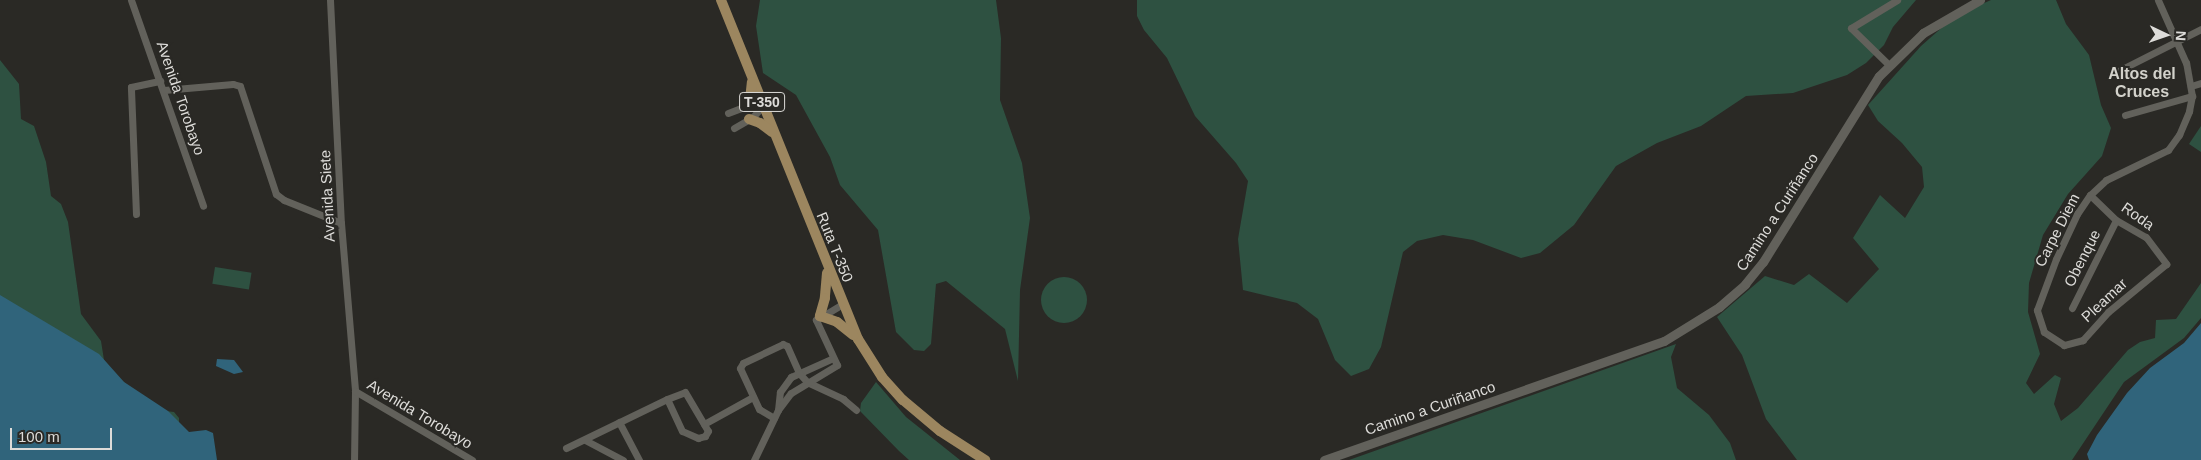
<!DOCTYPE html>
<meta charset="utf-8">
<style>
body{margin:0}
#map{position:relative;width:2201px;height:460px;overflow:hidden;background:#2a2925;font-family:Arial,sans-serif}
div>[style]{position:absolute}
.green>*{inset:0;background:#2e5141;transform-origin:0 0}
.round{border-radius:50%}
.water>*{inset:0;background:#30647b}
.minor>*{height:7px;margin:-3.5px;padding:0 3.5px;transform-origin:3.5px;border-radius:3.5px;background:#62615b}
.tertiary>*{height:9px;margin:-4.5px;padding:0 4.5px;transform-origin:4.5px;border-radius:4.5px;background:#62615b}
.primary>*{height:10px;margin:-5px;padding:0 5px;transform-origin:5px;border-radius:5px;background:#9c865f}
span{translate:-50% -50%;white-space:nowrap;text-align:center;line-height:1.15;-webkit-text-stroke:4px #2a2925;paint-order:stroke}
.shield-label span{padding:1px 4px;background:#2a2925;border:1px solid;border-radius:4px;-webkit-text-stroke-width:0}
.shield-label{font-size:14px;color:#dddcd9;font-weight:700}
.street-label{font-size:15px;color:#dddcd9}
.neighbourhood-label{font-size:16px;color:#d3d2cb;font-weight:700}
.north{position:absolute;left:2141px;top:10px;width:50px;height:50px;-webkit-text-stroke:4px #2a2925;paint-order:stroke;rotate:93deg;font-size:14px;font-weight:700;line-height:20px;text-align:center;color:#dddcd9}
.north::after{content:'';display:block;margin:auto;width:18px;height:22px;background:#dddcd9;clip-path:polygon(50% 0,100% 100%,50% 72%,0 100%)}
.scale{position:absolute;left:10px;top:428px;width:102px;height:22px;box-sizing:border-box;border:2px solid #dddcd9;border-top:0;padding-left:6px;font-size:15px;line-height:18px;white-space:nowrap;color:#dddcd9;-webkit-text-stroke:4px #2a2925;paint-order:stroke}
</style>
<div id="map">
<div class="green">
<i style="clip-path:polygon(760px 0,996px 0,1001px 38px,1000px 100px,1022px 163px,1030px 218px,1020px 290px,1018px 381px,1005px 329px,946px 281px,936px 284px,931px 344px,924px 351px,914px 350px,896px 332px,878px 230px,840px 185px,830px 157px,796px 95px,763px 73px,756px 26px)"></i>
<i style="clip-path:polygon(1137px 0,1916px 0,1893px 27px,1884px 45px,1866px 63px,1847px 75px,1793px 93px,1746px 96px,1701px 126px,1657px 143px,1616px 166px,1574px 225px,1540px 253px,1521px 258px,1473px 240px,1443px 235px,1417px 241px,1403px 252px,1381px 347px,1369px 369px,1351px 376px,1335px 360px,1318px 319px,1297px 303px,1243px 290px,1238px 239px,1248px 181px,1236px 163px,1195px 116px,1167px 58px,1144px 30px,1137px 16px)"></i>
<i style="clip-path:polygon(1991px 0,2056px 0,2066px 24px,2089px 55px,2101px 105px,2111px 128px,2102px 156px,2068px 194px,2043px 235px,2029px 283px,2028px 312px,2040px 354px,2026px 383px,2034px 394px,2055px 375px,2061px 378px,2054px 404px,2061px 421px,2078px 408px,2128px 350px,2140px 342px,2155px 338px,2156px 320px,2176px 319px,2201px 283px,2201px 318px,2184px 338px,2124px 382px,2072px 460px,1797px 460px,1766px 419px,1742px 355px,1717px 317px,1765px 276px,1794px 285px,1809px 274px,1847px 303px,1879px 269px,1853px 238px,1880px 195px,1905px 218px,1924px 187px,1922px 167px,1902px 143px,1878px 121px,1868px 105px,1921px 46px,1955px 16px)"></i>
<i style="clip-path:polygon(0 60px,19px 84px,21px 119px,34px 126px,46px 162px,51px 196px,61px 204px,68px 222px,81px 314px,101px 341px,104px 360px,118px 377px,157px 410px,174px 412px,179px 418px,179px 426px,0 309px)"></i>
<i style="clip-path:polygon(2201px 126px,2201px 152px,2189px 144px)"></i>
<i style="left:215px;top:267px;width:37px;height:17px;rotate:9deg"></i>
<i class="round" style="left:1041px;top:277px;width:46px;height:46px"></i>
<i style="clip-path:polygon(1676px 344px,1671px 357px,1677px 388px,1709px 415px,1730px 443px,1736px 460px,1349px 460px)"></i>
<i style="clip-path:polygon(876px 382px,906px 417px,960px 460px,909px 460px,899px 451px,860px 411px,861px 403px)"></i>
</div>
<div class="water">
<i style="clip-path:polygon(0 295px,99px 354px,124px 382px,168px 411px,189px 432px,206px 430px,213px 433px,217px 460px,0 460px)"></i>
<i style="clip-path:polygon(2201px 323px,2201px 460px,2089px 460px,2087px 454px,2097px 435px,2127px 393px,2150px 368px,2184px 343px)"></i>
<i style="clip-path:polygon(217px 359px,234px 360px,243px 372px,234px 374px,216px 366px)"></i>
</div>
<div class="minor">
<i style="left:131px;top:0;width:218px;rotate:70.7deg"></i>
<i style="left:330px;top:0;width:223px;rotate:87.2deg"></i>
<i style="left:341px;top:223px;width:169px;rotate:85.2deg"></i>
<i style="left:355px;top:391px;width:69px;rotate:90.8deg"></i>
<i style="left:1889px;top:65px;width:53px;rotate:-135.8deg"></i>
<i style="left:1851px;top:28px;width:54px;rotate:-31.3deg"></i>
<i style="left:2120px;top:70px;width:91px;rotate:-26.8deg"></i>
<i style="left:2191px;top:86px;width:10px;rotate:-17deg"></i>
<i style="left:164px;top:90px;width:69px;rotate:-5deg"></i>
<i style="left:233px;top:84px;width:7px;rotate:16deg"></i>
<i style="left:240px;top:86px;width:114px;rotate:71.6deg"></i>
<i style="left:276px;top:194px;width:10px;rotate:37deg"></i>
<i style="left:284px;top:200px;width:61px;rotate:22deg"></i>
<i style="left:728px;top:113px;width:22px;rotate:-21deg"></i>
<i style="left:749px;top:105px;width:14px"></i>
<i style="left:2125px;top:115px;width:70px;rotate:-15.8deg"></i>
<i style="left:734px;top:128px;width:22px;rotate:-30deg"></i>
<i style="left:753px;top:117px;width:16px;rotate:-50deg"></i>
<i style="left:2090px;top:195px;width:36px;rotate:44deg"></i>
<i style="left:2116px;top:220px;width:34px;rotate:30deg"></i>
<i style="left:2146px;top:237px;width:34px;rotate:53deg"></i>
<i style="left:2166px;top:264px;width:75px;rotate:140.4deg"></i>
<i style="left:2108px;top:312px;width:38px;rotate:132deg"></i>
<i style="left:2083px;top:340px;width:20px;rotate:165deg"></i>
<i style="left:2064px;top:345px;width:24px;rotate:-147deg"></i>
<i style="left:2044px;top:332px;width:23px;rotate:-108deg"></i>
<i style="left:2037px;top:310px;width:54px;rotate:-69.6deg"></i>
<i style="left:2056px;top:259px;width:50px;rotate:-65deg"></i>
<i style="left:2077px;top:214px;width:23px;rotate:-56deg"></i>
<i style="left:2090px;top:195px;width:22px;rotate:-43deg"></i>
<i style="left:2106px;top:180px;width:69px;rotate:-25.8deg"></i>
<i style="left:2168px;top:150px;width:19px;rotate:-54deg"></i>
<i style="left:2179px;top:135px;width:26px;rotate:-67deg"></i>
<i style="left:2189px;top:111px;width:15px;rotate:-79deg"></i>
<i style="left:2192px;top:96px;width:34px;rotate:-100deg"></i>
<i style="left:2186px;top:63px;width:69px;rotate:-114deg"></i>
<i style="left:136px;top:214px;width:127px;rotate:-92.3deg"></i>
<i style="left:131px;top:87px;width:30px;rotate:-12deg"></i>
<i style="left:2072px;top:308px;width:98px;rotate:-63.4deg"></i>
<i style="left:355px;top:391px;width:136px;rotate:30.5deg"></i>
<i style="left:778px;top:410px;width:18px;rotate:-84deg"></i>
<i style="left:780px;top:392px;width:19px;rotate:-54deg"></i>
<i style="left:791px;top:377px;width:46px;rotate:-24.3deg"></i>
<i style="left:774px;top:418px;width:17px;rotate:-149deg"></i>
<i style="left:759px;top:409px;width:45px;rotate:-114.9deg"></i>
<i style="left:740px;top:368px;width:6px;rotate:-59deg"></i>
<i style="left:743px;top:363px;width:44px;rotate:-25.4deg"></i>
<i style="left:783px;top:344px;width:4px;rotate:27deg"></i>
<i style="left:787px;top:346px;width:30px;rotate:66deg"></i>
<i style="left:799px;top:373px;width:12px;rotate:48deg"></i>
<i style="left:807px;top:382px;width:40px;rotate:25deg"></i>
<i style="left:843px;top:399px;width:17px;rotate:40deg"></i>
<i style="left:619px;top:422px;width:43px;rotate:62.2deg"></i>
<i style="left:704px;top:424px;width:56px;rotate:-28.9deg"></i>
<i style="left:585px;top:440px;width:43px;rotate:27.8deg"></i>
<i style="left:566px;top:448px;width:112px;rotate:-25.9deg"></i>
<i style="left:667px;top:399px;width:19px;rotate:-21deg"></i>
<i style="left:685px;top:392px;width:45px;rotate:59.5deg"></i>
<i style="left:708px;top:431px;width:6px;rotate:121deg"></i>
<i style="left:705px;top:436px;width:7px;rotate:164deg"></i>
<i style="left:698px;top:438px;width:17px;rotate:-156deg"></i>
<i style="left:682px;top:431px;width:35px;rotate:-115deg"></i>
<i style="left:754px;top:460px;width:55px;rotate:-64.4deg"></i>
<i style="left:778px;top:410px;width:21px;rotate:-53deg"></i>
<i style="left:791px;top:393px;width:54px;rotate:-31.3deg"></i>
<i style="left:837px;top:365px;width:50px;rotate:-115deg"></i>
<i style="left:816px;top:320px;width:31px;rotate:-31deg"></i>
</div>
<div class="tertiary">
<i style="left:1324px;top:460px;width:360px;rotate:-19.3deg"></i>
<i style="left:1664px;top:341px;width:65px;rotate:-31.7deg"></i>
<i style="left:1719px;top:307px;width:35px;rotate:-41deg"></i>
<i style="left:1745px;top:284px;width:28px;rotate:-51deg"></i>
<i style="left:1763px;top:262px;width:219px;rotate:-58.1deg"></i>
<i style="left:1879px;top:76px;width:62px;rotate:-44.3deg"></i>
<i style="left:1923px;top:33px;width:66px;rotate:-30.1deg"></i>
</div>
<div class="primary">
<i style="left:721px;top:0;width:366px;rotate:68deg"></i>
<i style="left:858px;top:339px;width:45px;rotate:57.7deg"></i>
<i style="left:882px;top:377px;width:31px;rotate:48deg"></i>
<i style="left:903px;top:400px;width:48px;rotate:40deg"></i>
<i style="left:940px;top:431px;width:54px;rotate:32.8deg"></i>
<i style="left:744px;top:106px;width:8px;rotate:-45deg"></i>
<i style="left:750px;top:100px;width:18px;rotate:-84deg"></i>
<i style="left:749px;top:119px;width:12px;rotate:20deg"></i>
<i style="left:760px;top:123px;width:15px;rotate:37deg"></i>
<i style="left:827px;top:273px;width:25px;rotate:95deg"></i>
<i style="left:825px;top:298px;width:19px;rotate:106deg"></i>
<i style="left:820px;top:316px;width:18px;rotate:19deg"></i>
<i style="left:837px;top:322px;width:21px;rotate:39deg"></i>
</div>
<div class="shield-label">
<span style="left:762px;top:102px">T-350</span>
</div>
<div class="street-label">
<span style="left:181px;top:98px;rotate:71deg">Avenida Torobayo</span>
<span style="left:327px;top:196px;rotate:-93deg">Avenida Siete</span>
<span style="left:1777px;top:212px;rotate:-57deg">Camino a Curiñanco</span>
<span style="left:2138px;top:216px;rotate:35deg">Roda</span>
<span style="left:2057px;top:230px;rotate:-63deg">Carpe Diem</span>
<span style="left:835px;top:247px;rotate:68deg">Ruta T-350</span>
<span style="left:2082px;top:258px;rotate:-63deg">Obenque</span>
<span style="left:2104px;top:300px;rotate:-43deg">Pleamar</span>
<span style="left:1430px;top:408px;rotate:-19deg">Camino a Curiñanco</span>
<span style="left:420px;top:414px;rotate:31deg">Avenida Torobayo</span>
</div>
<div class="neighbourhood-label">
<span style="left:2142px;top:83px">Altos del<br>Cruces</span>
</div>
<div class="north">N</div>
<div class="scale">100 m</div>
</div>
